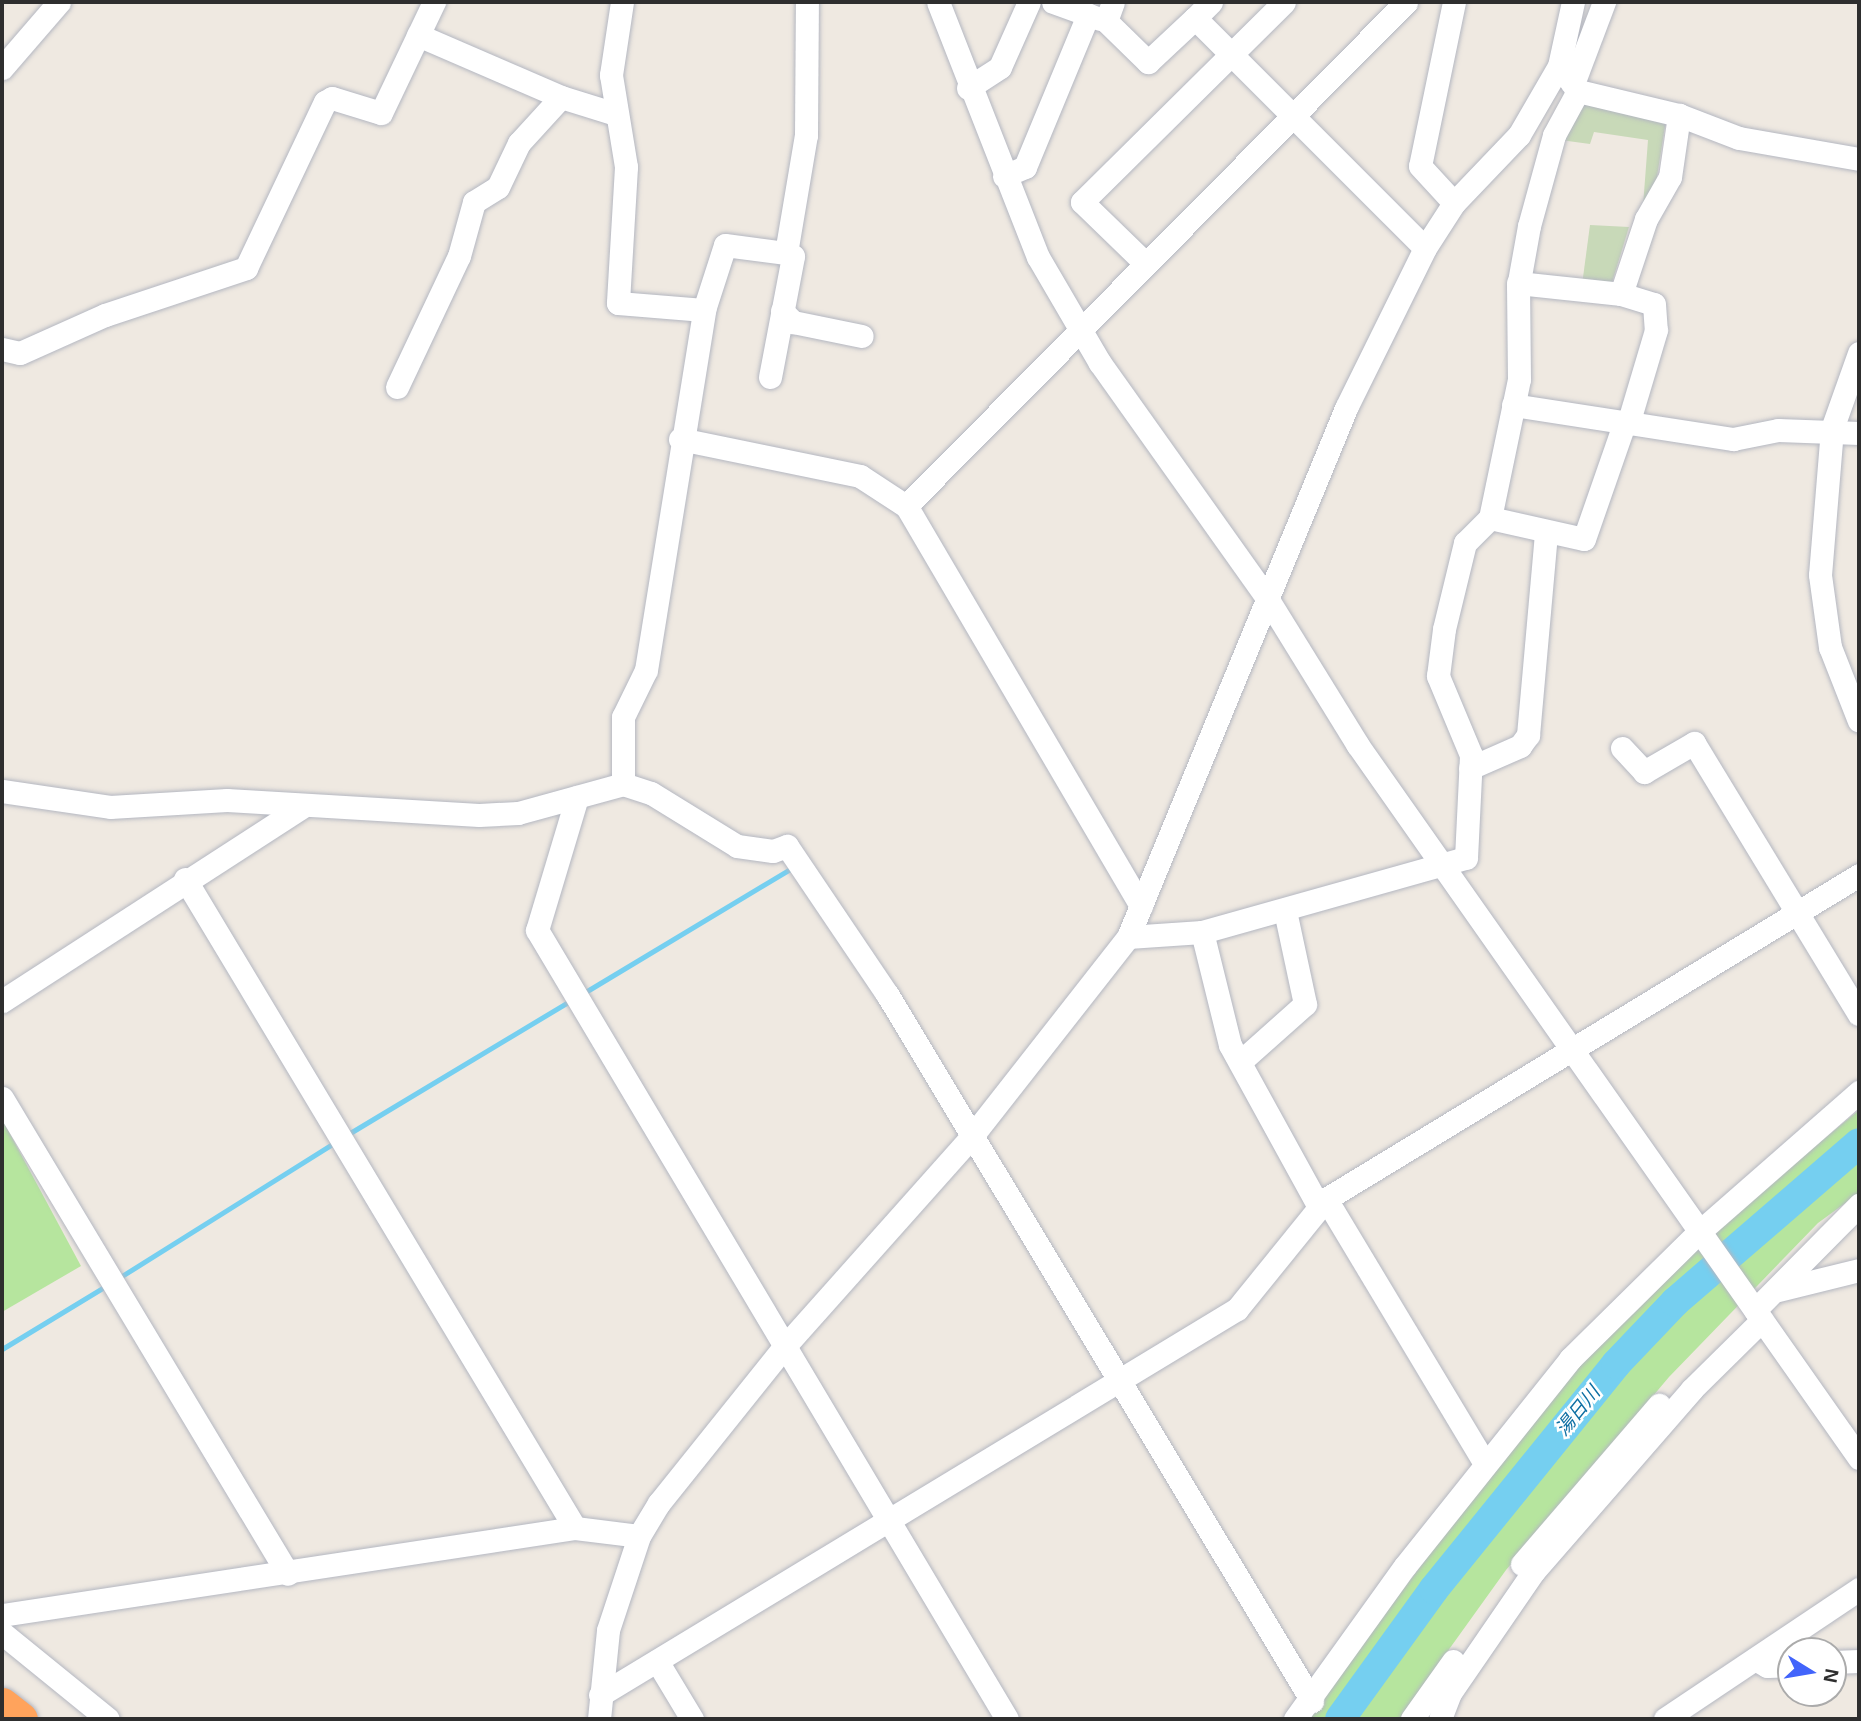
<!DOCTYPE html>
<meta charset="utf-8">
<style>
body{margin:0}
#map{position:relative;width:1861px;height:1721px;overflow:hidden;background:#efe9e1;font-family:Arial,"Noto Sans JP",sans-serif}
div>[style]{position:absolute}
.green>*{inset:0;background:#b6e59e}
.cemetery>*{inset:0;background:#c8d9b8}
.stream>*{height:5px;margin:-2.5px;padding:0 2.5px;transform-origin:2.5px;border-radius:2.5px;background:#75cff0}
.river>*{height:30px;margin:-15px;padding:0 15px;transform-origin:15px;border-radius:15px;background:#75cff0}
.roads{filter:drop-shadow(0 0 2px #b4b7c1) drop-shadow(0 0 2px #b4b7c1)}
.minor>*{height:23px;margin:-11.5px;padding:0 11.5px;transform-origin:11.5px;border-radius:11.5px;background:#fff}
.highway>*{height:33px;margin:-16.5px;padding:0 16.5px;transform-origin:16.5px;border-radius:16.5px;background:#ffa35c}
span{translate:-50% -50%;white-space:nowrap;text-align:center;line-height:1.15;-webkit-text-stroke:5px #fff;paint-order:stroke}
.water-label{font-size:19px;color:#0d6fa3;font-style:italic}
.frame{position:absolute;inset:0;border:4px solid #2e2e2e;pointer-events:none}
.north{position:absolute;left:1777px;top:1637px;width:70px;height:70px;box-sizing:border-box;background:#fff;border:2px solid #ababab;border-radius:50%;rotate:101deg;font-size:19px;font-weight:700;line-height:28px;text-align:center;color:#2e2e2e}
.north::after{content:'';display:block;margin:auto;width:24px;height:32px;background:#4264fb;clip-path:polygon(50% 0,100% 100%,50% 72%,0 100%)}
</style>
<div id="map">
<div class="green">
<i style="clip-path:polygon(1859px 1110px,1859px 1193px,1818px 1223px,1669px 1377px,1506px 1570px,1399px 1719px,1306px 1719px,1565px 1374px,1723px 1222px)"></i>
<i style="clip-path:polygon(2px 1119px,81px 1266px,2px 1312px)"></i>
</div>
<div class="cemetery">
<i style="clip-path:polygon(1575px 103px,1666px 120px,1652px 208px,1643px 206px,1648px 140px,1594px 132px,1590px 144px,1553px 139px)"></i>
<i style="clip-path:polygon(1590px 225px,1629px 227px,1610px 289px,1582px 285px)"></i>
</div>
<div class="stream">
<i style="left:582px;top:994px;width:246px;rotate:-31deg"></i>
<i style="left:345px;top:1136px;width:264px;rotate:-31deg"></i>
<i style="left:117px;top:1279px;width:260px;rotate:-32.1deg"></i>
<i style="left:2px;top:1349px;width:125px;rotate:-31.3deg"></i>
</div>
<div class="river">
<i style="left:1340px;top:1719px;width:160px;rotate:-54.1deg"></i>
<i style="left:1434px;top:1589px;width:289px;rotate:-51deg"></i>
<i style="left:1616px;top:1364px;width:86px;rotate:-46.4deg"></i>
<i style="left:1675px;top:1302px;width:243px;rotate:-40.8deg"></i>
</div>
<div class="roads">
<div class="minor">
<i style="left:622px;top:2px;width:74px;rotate:98.6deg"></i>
<i style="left:611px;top:75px;width:93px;rotate:80.7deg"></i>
<i style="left:626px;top:167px;width:136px;rotate:93.4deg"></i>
<i style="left:618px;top:303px;width:86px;rotate:4.7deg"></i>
<i style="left:938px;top:2px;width:274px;rotate:68.6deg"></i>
<i style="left:1038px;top:257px;width:123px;rotate:59.7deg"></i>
<i style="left:1100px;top:363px;width:288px;rotate:54.6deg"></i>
<i style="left:1267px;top:598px;width:172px;rotate:58.3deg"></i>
<i style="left:1357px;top:744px;width:873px;rotate:54.89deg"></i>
<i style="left:1053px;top:2px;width:50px;rotate:19.9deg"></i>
<i style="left:1113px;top:2px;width:20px;rotate:110deg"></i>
<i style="left:1106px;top:21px;width:59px;rotate:44.3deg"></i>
<i style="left:1148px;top:62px;width:64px;rotate:-43.1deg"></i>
<i style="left:1211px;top:2px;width:23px;rotate:135deg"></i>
<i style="left:1195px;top:18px;width:325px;rotate:45deg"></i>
<i style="left:1454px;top:2px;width:167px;rotate:101.7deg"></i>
<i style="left:1420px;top:166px;width:50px;rotate:47.4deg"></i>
<i style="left:418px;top:35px;width:156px;rotate:23.4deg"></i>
<i style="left:2px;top:68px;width:87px;rotate:-49.2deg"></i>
<i style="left:1569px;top:79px;width:15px;rotate:53deg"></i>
<i style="left:1578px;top:91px;width:104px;rotate:13.4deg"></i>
<i style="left:1679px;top:115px;width:64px;rotate:21deg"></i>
<i style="left:1739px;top:138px;width:122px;rotate:9.9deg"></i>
<i style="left:1573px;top:84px;width:88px;rotate:-69.3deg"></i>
<i style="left:968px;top:88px;width:38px;rotate:-33deg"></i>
<i style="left:1000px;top:67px;width:71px;rotate:-66deg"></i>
<i style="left:1004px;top:176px;width:23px;rotate:-23deg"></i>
<i style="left:1025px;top:167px;width:165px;rotate:-67.5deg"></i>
<i style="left:1146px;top:264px;width:89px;rotate:-135.9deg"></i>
<i style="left:1082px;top:202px;width:284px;rotate:-44.7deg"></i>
<i style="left:1518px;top:283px;width:104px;rotate:6.1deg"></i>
<i style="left:1621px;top:294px;width:79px;rotate:-71.6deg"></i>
<i style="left:1646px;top:219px;width:48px;rotate:-60.3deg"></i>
<i style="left:1670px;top:177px;width:63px;rotate:-81.7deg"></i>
<i style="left:1621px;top:294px;width:34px;rotate:17deg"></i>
<i style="left:1654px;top:304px;width:26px;rotate:86deg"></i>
<i style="left:1656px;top:330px;width:98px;rotate:106.6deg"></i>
<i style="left:782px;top:311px;width:16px;rotate:45deg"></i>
<i style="left:793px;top:322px;width:70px;rotate:11.5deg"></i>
<i style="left:2px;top:349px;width:18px;rotate:13deg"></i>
<i style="left:20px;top:353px;width:93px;rotate:-24.1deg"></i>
<i style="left:105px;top:315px;width:149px;rotate:-18.4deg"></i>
<i style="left:246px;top:268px;width:184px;rotate:-64.6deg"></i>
<i style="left:325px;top:102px;width:8px;rotate:-30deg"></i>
<i style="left:332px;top:98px;width:51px;rotate:17deg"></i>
<i style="left:381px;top:113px;width:123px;rotate:-64.5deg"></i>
<i style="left:1859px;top:353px;width:81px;rotate:109.6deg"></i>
<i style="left:1832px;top:429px;width:146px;rotate:94.7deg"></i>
<i style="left:1820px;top:575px;width:73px;rotate:82.1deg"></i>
<i style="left:1830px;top:647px;width:79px;rotate:68.6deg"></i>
<i style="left:770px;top:377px;width:123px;rotate:-79.2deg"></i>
<i style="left:793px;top:256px;width:8px;rotate:-157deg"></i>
<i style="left:397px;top:387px;width:145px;rotate:-64.7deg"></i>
<i style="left:459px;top:256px;width:56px;rotate:-74.5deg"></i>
<i style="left:474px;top:202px;width:28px;rotate:-32deg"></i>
<i style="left:498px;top:187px;width:49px;rotate:-64.5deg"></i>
<i style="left:519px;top:143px;width:62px;rotate:-47.6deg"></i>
<i style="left:561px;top:97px;width:58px;rotate:17.2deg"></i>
<i style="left:1513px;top:405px;width:223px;rotate:8.8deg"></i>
<i style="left:1733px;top:439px;width:46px;rotate:-11.3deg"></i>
<i style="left:1778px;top:430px;width:81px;rotate:2.1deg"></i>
<i style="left:680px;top:439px;width:184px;rotate:11.6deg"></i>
<i style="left:860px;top:476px;width:55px;rotate:33.1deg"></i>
<i style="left:1490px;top:518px;width:96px;rotate:12.6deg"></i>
<i style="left:1584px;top:539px;width:122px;rotate:-70.8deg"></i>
<i style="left:1622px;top:748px;width:33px;rotate:47deg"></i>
<i style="left:1644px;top:772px;width:58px;rotate:-30.1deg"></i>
<i style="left:1694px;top:743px;width:317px;rotate:58.7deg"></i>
<i style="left:1470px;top:768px;width:55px;rotate:-23.7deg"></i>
<i style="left:1520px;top:746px;width:14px;rotate:-54deg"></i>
<i style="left:1528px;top:735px;width:203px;rotate:-84.9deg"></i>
<i style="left:623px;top:784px;width:67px;rotate:-90deg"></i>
<i style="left:623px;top:717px;width:52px;rotate:-63.9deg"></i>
<i style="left:646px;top:670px;width:365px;rotate:-80.8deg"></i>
<i style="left:704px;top:310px;width:68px;rotate:-72.1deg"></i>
<i style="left:725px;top:245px;width:62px;rotate:7.5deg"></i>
<i style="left:786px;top:253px;width:120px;rotate:-80.4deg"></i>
<i style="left:806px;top:135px;width:133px;rotate:-89.6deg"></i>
<i style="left:2px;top:791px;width:109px;rotate:8.4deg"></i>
<i style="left:110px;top:807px;width:117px;rotate:-3.4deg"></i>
<i style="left:227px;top:800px;width:252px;rotate:3.4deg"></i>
<i style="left:479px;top:815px;width:39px;rotate:-3deg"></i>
<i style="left:518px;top:813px;width:109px;rotate:-15.4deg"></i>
<i style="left:623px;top:784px;width:29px;rotate:18deg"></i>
<i style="left:651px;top:793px;width:101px;rotate:31.6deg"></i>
<i style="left:737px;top:846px;width:36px;rotate:8deg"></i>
<i style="left:773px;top:851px;width:15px;rotate:-20deg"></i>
<i style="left:787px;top:846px;width:179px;rotate:56deg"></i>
<i style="left:887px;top:994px;width:825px;rotate:58.99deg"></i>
<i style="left:577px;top:797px;width:139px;rotate:106.7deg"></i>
<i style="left:537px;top:930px;width:918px;rotate:59.22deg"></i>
<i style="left:185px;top:879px;width:757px;rotate:59deg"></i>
<i style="left:1141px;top:906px;width:464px;rotate:-120.4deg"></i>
<i style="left:906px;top:506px;width:710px;rotate:-45.23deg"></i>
<i style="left:1202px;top:932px;width:116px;rotate:76.1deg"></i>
<i style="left:1230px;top:1045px;width:185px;rotate:61.2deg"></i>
<i style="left:1128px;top:937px;width:74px;rotate:-3.9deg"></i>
<i style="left:1202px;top:932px;width:274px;rotate:-15.7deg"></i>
<i style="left:1466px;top:858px;width:103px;rotate:-87.2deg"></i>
<i style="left:1471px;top:755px;width:86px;rotate:-112.7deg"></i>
<i style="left:1438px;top:676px;width:47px;rotate:-82.7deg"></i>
<i style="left:1444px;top:629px;width:89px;rotate:-76.3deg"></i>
<i style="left:1465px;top:543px;width:35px;rotate:-45deg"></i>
<i style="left:1490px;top:518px;width:142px;rotate:-78.2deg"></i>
<i style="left:1519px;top:379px;width:92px;rotate:-90.6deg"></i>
<i style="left:1518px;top:287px;width:62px;rotate:-79.8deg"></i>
<i style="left:1529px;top:226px;width:94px;rotate:-74.6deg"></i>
<i style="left:1554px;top:135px;width:50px;rotate:-61.4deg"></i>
<i style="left:2px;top:1001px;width:359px;rotate:-32.9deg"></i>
<i style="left:1240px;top:1062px;width:87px;rotate:-41.7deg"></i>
<i style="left:1305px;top:1004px;width:95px;rotate:-102.1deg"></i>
<i style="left:2px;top:1098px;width:555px;rotate:59deg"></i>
<i style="left:1326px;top:1199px;width:307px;rotate:59deg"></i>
<i style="left:1778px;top:1290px;width:83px;rotate:-13.9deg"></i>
<i style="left:1755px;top:1310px;width:148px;rotate:-45.3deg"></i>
<i style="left:1522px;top:1564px;width:210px;rotate:-49.3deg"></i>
<i style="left:2px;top:1615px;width:580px;rotate:-8.63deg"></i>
<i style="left:575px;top:1528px;width:64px;rotate:7.1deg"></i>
<i style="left:2px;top:1633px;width:136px;rotate:39.1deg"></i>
<i style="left:1755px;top:1659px;width:14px;rotate:30deg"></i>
<i style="left:1767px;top:1666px;width:24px;rotate:-2deg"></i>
<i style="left:657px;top:1661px;width:68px;rotate:58.9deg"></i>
<i style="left:1833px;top:1662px;width:26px;rotate:-2deg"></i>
<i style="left:600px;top:1695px;width:745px;rotate:-31.21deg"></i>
<i style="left:1237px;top:1309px;width:141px;rotate:-51deg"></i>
<i style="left:1326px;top:1199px;width:624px;rotate:-31.29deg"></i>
<i style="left:599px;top:1719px;width:89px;rotate:-84.2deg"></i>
<i style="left:608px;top:1630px;width:99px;rotate:-71.7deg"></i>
<i style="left:639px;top:1536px;width:39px;rotate:-59deg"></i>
<i style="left:659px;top:1503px;width:201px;rotate:-51.3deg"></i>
<i style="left:785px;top:1346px;width:281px;rotate:-48.3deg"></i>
<i style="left:972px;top:1136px;width:253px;rotate:-51.9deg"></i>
<i style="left:1128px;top:937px;width:572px;rotate:-67.6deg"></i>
<i style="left:1346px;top:408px;width:178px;rotate:-63.7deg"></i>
<i style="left:1425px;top:248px;width:54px;rotate:-57.2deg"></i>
<i style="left:1454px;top:203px;width:94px;rotate:-46.3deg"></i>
<i style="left:1519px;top:135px;width:80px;rotate:-59.9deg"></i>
<i style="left:1559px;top:66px;width:66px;rotate:-77.7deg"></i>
<i style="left:1295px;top:1719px;width:188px;rotate:-54.3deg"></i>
<i style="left:1405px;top:1566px;width:265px;rotate:-51.4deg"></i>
<i style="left:1570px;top:1359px;width:181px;rotate:-44.6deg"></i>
<i style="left:1699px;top:1232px;width:213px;rotate:-41.2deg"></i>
<i style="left:1412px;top:1719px;width:71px;rotate:-54.7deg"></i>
<i style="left:1440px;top:1719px;width:28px;rotate:-69deg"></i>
<i style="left:1450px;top:1693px;width:148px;rotate:-55.5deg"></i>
<i style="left:1534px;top:1571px;width:241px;rotate:-49deg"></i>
<i style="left:1692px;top:1389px;width:98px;rotate:-44.6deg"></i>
<i style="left:1665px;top:1719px;width:234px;rotate:-33.8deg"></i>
</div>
<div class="highway">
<i style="left:2px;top:1704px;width:24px;rotate:38deg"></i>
</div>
</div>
<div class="water-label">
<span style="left:1578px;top:1411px;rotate:-51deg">湯日川</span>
</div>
<div class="frame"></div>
<div class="north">N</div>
</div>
